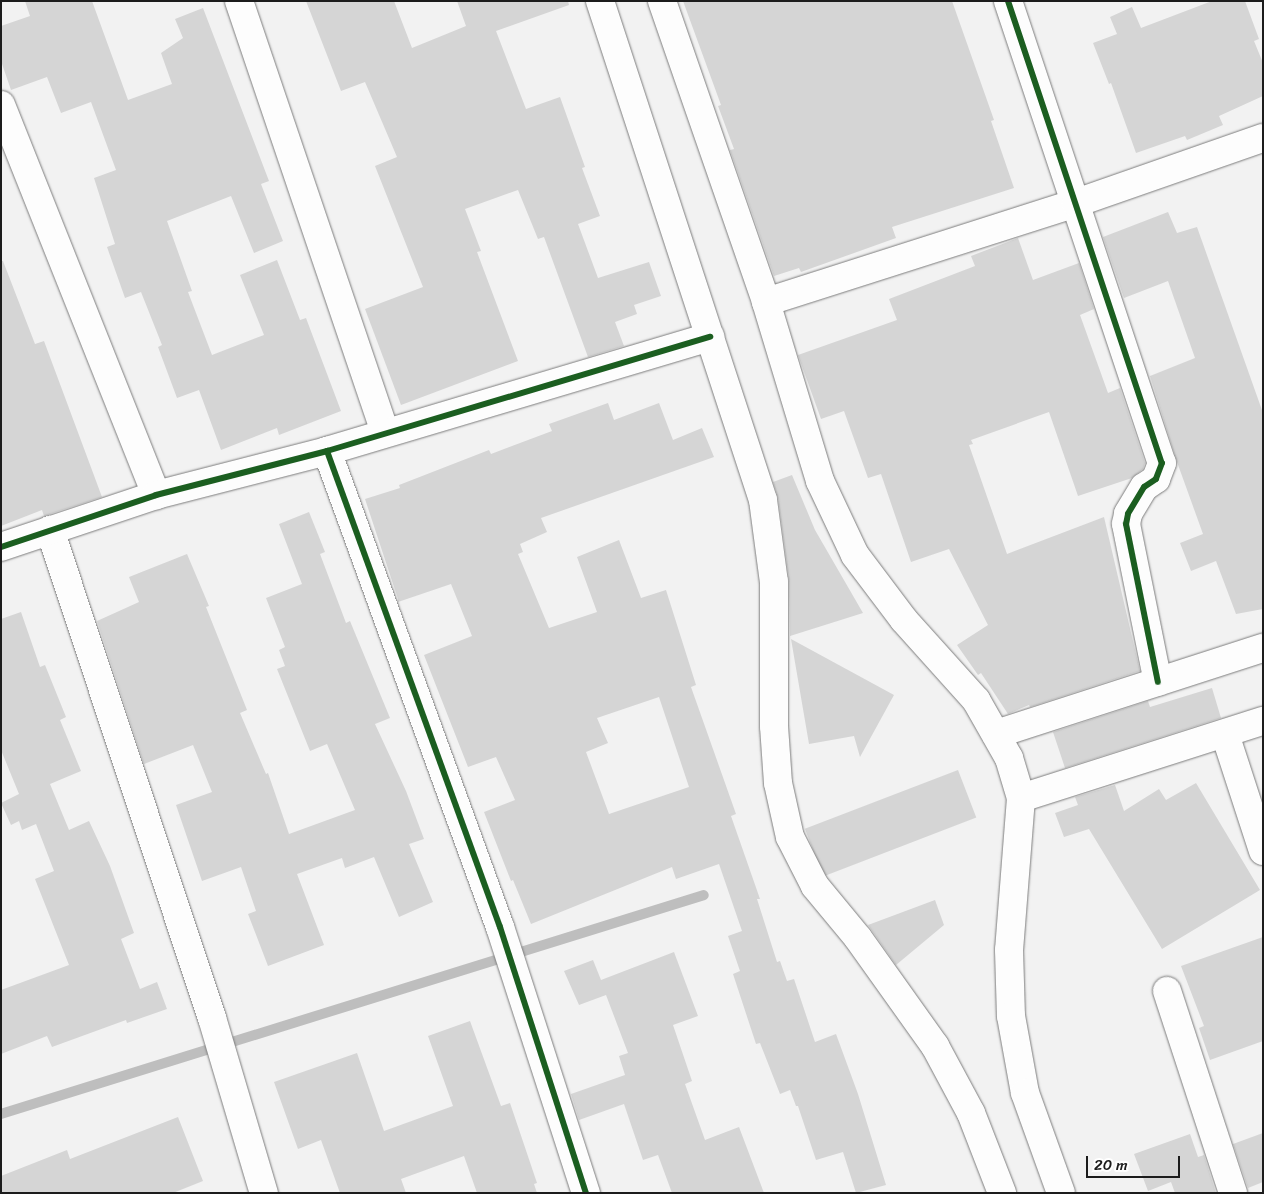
<!DOCTYPE html>
<style>
body{margin:0}
#map{position:relative;width:1264px;height:1194px;overflow:hidden;background:#f2f2f2;font-family:Sriracha,sans-serif}
div>[style]{position:absolute}
.stream>*{height:10px;margin:-5px;padding:0 5px;transform-origin:5px;border-radius:5px;background:#bebebe}
.building>*{inset:0;background:#d5d5d5;transform-origin:0 0}
.roads{filter:drop-shadow(0 0 1px #7c7c7c) drop-shadow(0 0 1px #7c7c7c)}
.street>*{height:28px;margin:-14px;padding:0 14px;transform-origin:14px;border-radius:14px;background:#fdfdfd}
.secondary>*{height:28px;margin:-14px;padding:0 14px;transform-origin:14px;border-radius:14px;background:#fdfdfd}
.cycleway>*{height:6px;margin:-3px;padding:0 3px;transform-origin:3px;border-radius:3px;background:#1b5e20}
span{translate:-50% -50%;white-space:nowrap;text-align:center;line-height:1.15;-webkit-text-stroke:4.5px #fff;paint-order:stroke}
.frame{position:absolute;inset:0;border:2px solid #1c1c1c;pointer-events:none}
.scale{position:absolute;left:1086px;top:1156px;width:94px;height:22px;box-sizing:border-box;border:2px solid #1c1c1c;border-top:0;padding-left:6px;font-size:15px;line-height:18px;white-space:nowrap;color:#1c1c1c;-webkit-text-stroke:4px #fff;paint-order:stroke}
</style>
<div id="map">
<div class="stream">
<i style="left:1px;top:1114px;width:736px;rotate:-17.3deg"></i>
</div>
<div class="building">
<i style="clip-path:polygon(25px 1px,92px 1px,128px 100px,172px 84px,161px 53px,183px 38px,175px 19px,203px 8px,269px 181px,261px 184px,283px 241px,254px 253px,231px 196px,167px 221px,192px 291px,188px 292px,212px 355px,264px 335px,240px 275px,277px 260px,300px 320px,306px 318px,341px 411px,279px 435px,277px 428px,221px 450px,199px 390px,177px 398px,158px 347px,162px 345px,141px 292px,125px 298px,107px 247px,115px 244px,94px 178px,116px 170px,91px 102px,61px 113px,47px 77px,11px 90px,1px 61px,1px 26px,30px 16px)"></i>
<i style="clip-path:polygon(306px 1px,394px 1px,412px 48px,466px 26px,457px 1px,568px 1px,569px 5px,496px 31px,526px 109px,560px 97px,585px 167px,582px 168px,600px 216px,578px 224px,598px 278px,649px 262px,661px 296px,634px 305px,637px 314px,615px 322px,624px 346px,588px 357px,544px 237px,538px 239px,518px 190px,465px 209px,481px 251px,477px 252px,518px 361px,401px 405px,365px 309px,423px 287px,375px 166px,397px 157px,365px 82px,341px 91px)"></i>
<i style="clip-path:polygon(683px 1px,952px 1px,994px 120px,991px 121px,1014px 188px,892px 227px,896px 238px,801px 272px,799px 268px,774px 276px,730px 150px,734px 149px,718px 106px,721px 105px)"></i>
<i style="clip-path:polygon(1212px 1px,1245px 1px,1259px 39px,1254px 41px,1263px 63px,1263px 96px,1219px 116px,1223px 125px,1187px 140px,1185px 136px,1136px 153px,1111px 83px,1109px 84px,1093px 43px,1117px 34px,1110px 17px,1132px 7px,1141px 28px)"></i>
<i style="clip-path:polygon(1168px 212px,1177px 233px,1197px 227px,1263px 413px,1263px 609px,1236px 614px,1216px 561px,1191px 571px,1180px 543px,1203px 534px,1177px 462px,1150px 376px,1195px 358px,1168px 281px,1124px 298px,1103px 237px)"></i>
<i style="clip-path:polygon(1018px 238px,1033px 280px,1079px 263px,1094px 309px,1080px 315px,1108px 393px,1120px 388px,1145px 463px,1143px 469px,1132px 478px,1078px 496px,1049px 412px,971px 440px,973px 444px,969px 445px,1007px 554px,1104px 517px,1140px 671px,1030px 707px,1029px 705px,1008px 714px,981px 673px,978px 675px,957px 645px,988px 625px,949px 549px,911px 562px,881px 474px,868px 478px,844px 411px,821px 419px,798px 355px,897px 320px,889px 299px,975px 266px,971px 256px)"></i>
<i style="clip-path:polygon(1px 261px,3px 261px,35px 344px,44px 341px,102px 497px,47px 515px,44px 516px,42px 510px,1px 526px)"></i>
<i style="clip-path:polygon(evenodd,608px 403px,614px 420px,659px 403px,673px 440px,702px 428px,714px 457px,541px 518px,547px 532px,520px 544px,523px 552px,518px 554px,549px 628px,597px 612px,577px 557px,619px 540px,641px 598px,666px 590px,696px 685px,691px 687px,736px 814px,731px 816px,760px 899px,757px 899px,777px 962px,780px 961px,787px 981px,794px 979px,815px 1042px,836px 1034px,858px 1094px,886px 1185px,856px 1193px,843px 1152px,816px 1160px,798px 1106px,796px 1106px,790px 1090px,780px 1094px,760px 1043px,756px 1044px,733px 974px,740px 971px,728px 936px,742px 931px,719px 864px,676px 879px,672px 867px,531px 924px,513px 880px,511px 881px,484px 812px,515px 800px,496px 757px,468px 767px,424px 655px,472px 636px,451px 584px,398px 602px,398px 599px,365px 499px,400px 488px,399px 485px,489px 450px,491px 454px,552px 431px,549px 424px,608px 403px,659px 697px,689px 787px,609px 814px,586px 752px,608px 743px,597px 718px,659px 697px)"></i>
<i style="clip-path:polygon(792px 475px,815px 530px,863px 613px,790px 636px,789px 580px,778px 498px,773px 482px)"></i>
<i style="clip-path:polygon(309px 512px,325px 552px,320px 554px,346px 623px,350px 621px,390px 718px,375px 724px,406px 791px,424px 839px,409px 844px,433px 902px,399px 917px,374px 857px,345px 868px,342px 858px,297px 874px,324px 945px,268px 966px,248px 914px,256px 911px,241px 867px,202px 881px,176px 805px,212px 792px,193px 745px,144px 764px,97px 621px,139px 602px,129px 577px,187px 554px,209px 606px,206px 607px,247px 710px,240px 713px,266px 774px,268px 773px,289px 834px,355px 810px,327px 744px,310px 751px,277px 669px,285px 666px,279px 650px,285px 647px,266px 598px,302px 584px,279px 524px)"></i>
<i style="clip-path:polygon(21px 612px,40px 667px,45px 665px,66px 717px,60px 720px,81px 771px,50px 784px,69px 830px,89px 821px,110px 866px,134px 933px,121px 939px,140px 989px,157px 982px,167px 1009px,127px 1023px,126px 1020px,52px 1047px,47px 1036px,1px 1054px,1px 990px,69px 965px,35px 879px,54px 871px,36px 824px,22px 830px,19px 821px,11px 825px,1px 803px,19px 794px,1px 750px,1px 619px)"></i>
<i style="clip-path:polygon(791px 639px,894px 695px,860px 757px,854px 736px,809px 744px)"></i>
<i style="clip-path:polygon(1212px 688px,1221px 718px,1065px 768px,1053px 732px,1148px 701px,1150px 707px)"></i>
<i style="left:958px;top:770px;width:51px;height:164px;rotate:69deg"></i>
<i style="clip-path:polygon(1196px 783px,1260px 890px,1162px 949px,1089px 829px,1064px 837px,1055px 813px,1078px 805px,1075px 797px,1115px 785px,1124px 811px,1159px 789px,1166px 800px)"></i>
<i style="clip-path:polygon(935px 900px,944px 925px,896px 965px,868px 925px)"></i>
<i style="clip-path:polygon(1263px 937px,1263px 1041px,1210px 1060px,1199px 1028px,1204px 1026px,1181px 966px)"></i>
<i style="clip-path:polygon(674px 952px,698px 1016px,673px 1025px,692px 1081px,685px 1084px,705px 1140px,739px 1127px,764px 1193px,672px 1193px,658px 1155px,643px 1160px,624px 1104px,579px 1120px,571px 1094px,625px 1075px,619px 1056px,628px 1053px,606px 995px,579px 1005px,564px 971px,593px 960px,601px 980px)"></i>
<i style="clip-path:polygon(470px 1021px,501px 1106px,510px 1103px,537px 1183px,534px 1184px,537px 1193px,477px 1193px,464px 1156px,401px 1179px,406px 1193px,340px 1193px,321px 1140px,298px 1149px,274px 1082px,357px 1053px,384px 1131px,453px 1106px,428px 1036px)"></i>
<i style="clip-path:polygon(178px 1117px,203px 1181px,173px 1193px,1px 1193px,1px 1176px,67px 1150px,70px 1159px)"></i>
<i style="clip-path:polygon(1263px 1133px,1263px 1182px,1248px 1188px,1233px 1144px)"></i>
<i style="clip-path:polygon(1190px 1134px,1198px 1157px,1204px 1155px,1216px 1193px,1175px 1193px,1171px 1182px,1148px 1191px,1134px 1154px)"></i>
</div>
<div class="roads">
<div class="street">
<i style="left:239px;top:1px;width:455px;rotate:71.3deg"></i>
<i style="left:1008px;top:1px;width:487px;rotate:71.6deg"></i>
<i style="left:1162px;top:463px;width:17px;rotate:111deg"></i>
<i style="left:1156px;top:479px;width:14px;rotate:146deg"></i>
<i style="left:1144px;top:487px;width:31px;rotate:121deg"></i>
<i style="left:1128px;top:514px;width:10px;rotate:101deg"></i>
<i style="left:1126px;top:524px;width:161px;rotate:78.6deg"></i>
<i style="left:1px;top:105px;width:420px;rotate:68.3deg"></i>
<i style="left:766px;top:302px;width:325px;rotate:-17.7deg"></i>
<i style="left:1076px;top:203px;width:198px;rotate:-19.2deg"></i>
<i style="left:327px;top:451px;width:506px;rotate:70.03deg"></i>
<i style="left:500px;top:927px;width:280px;rotate:72.1deg"></i>
<i style="left:50px;top:530px;width:514px;rotate:71.64deg"></i>
<i style="left:212px;top:1018px;width:183px;rotate:73.5deg"></i>
<i style="left:1px;top:547px;width:163px;rotate:-18.5deg"></i>
<i style="left:156px;top:495px;width:177px;rotate:-14.4deg"></i>
<i style="left:327px;top:451px;width:400px;rotate:-16.6deg"></i>
<i style="left:996px;top:734px;width:281px;rotate:-17.9deg"></i>
<i style="left:1225px;top:734px;width:123px;rotate:72deg"></i>
<i style="left:1021px;top:798px;width:254px;rotate:-17.7deg"></i>
<i style="left:1167px;top:991px;width:213px;rotate:71.9deg"></i>
</div>
<div class="secondary">
<i style="left:600px;top:1px;width:525px;rotate:71.91deg"></i>
<i style="left:763px;top:500px;width:83px;rotate:82.4deg"></i>
<i style="left:774px;top:582px;width:144px;rotate:90deg"></i>
<i style="left:774px;top:726px;width:57px;rotate:86deg"></i>
<i style="left:778px;top:783px;width:55px;rotate:77.5deg"></i>
<i style="left:790px;top:837px;width:55px;rotate:63deg"></i>
<i style="left:815px;top:886px;width:67px;rotate:50.4deg"></i>
<i style="left:858px;top:938px;width:133px;rotate:54.5deg"></i>
<i style="left:935px;top:1046px;width:76px;rotate:61.8deg"></i>
<i style="left:971px;top:1113px;width:86px;rotate:68.8deg"></i>
<i style="left:662px;top:1px;width:318px;rotate:70.9deg"></i>
<i style="left:766px;top:302px;width:187px;rotate:73.2deg"></i>
<i style="left:820px;top:481px;width:82px;rotate:64.7deg"></i>
<i style="left:855px;top:555px;width:81px;rotate:53deg"></i>
<i style="left:904px;top:620px;width:108px;rotate:48deg"></i>
<i style="left:976px;top:700px;width:67px;rotate:60.4deg"></i>
<i style="left:1009px;top:758px;width:42px;rotate:73.3deg"></i>
<i style="left:1021px;top:798px;width:152px;rotate:94.5deg"></i>
<i style="left:1009px;top:950px;width:66px;rotate:88.3deg"></i>
<i style="left:1011px;top:1016px;width:78px;rotate:79.7deg"></i>
<i style="left:1025px;top:1093px;width:106px;rotate:70.2deg"></i>
</div>
</div>
<div class="cycleway">
<i style="left:1008px;top:1px;width:487px;rotate:71.6deg"></i>
<i style="left:1162px;top:463px;width:17px;rotate:111deg"></i>
<i style="left:1156px;top:479px;width:14px;rotate:146deg"></i>
<i style="left:1144px;top:487px;width:31px;rotate:121deg"></i>
<i style="left:1128px;top:514px;width:10px;rotate:101deg"></i>
<i style="left:1126px;top:524px;width:161px;rotate:78.6deg"></i>
<i style="left:327px;top:451px;width:506px;rotate:70.03deg"></i>
<i style="left:500px;top:927px;width:280px;rotate:72.1deg"></i>
<i style="left:1px;top:547px;width:163px;rotate:-18.5deg"></i>
<i style="left:156px;top:495px;width:177px;rotate:-14.4deg"></i>
<i style="left:327px;top:451px;width:400px;rotate:-16.6deg"></i>
</div>
<div class="frame"></div>
<div class="scale">20 m</div>
</div>
